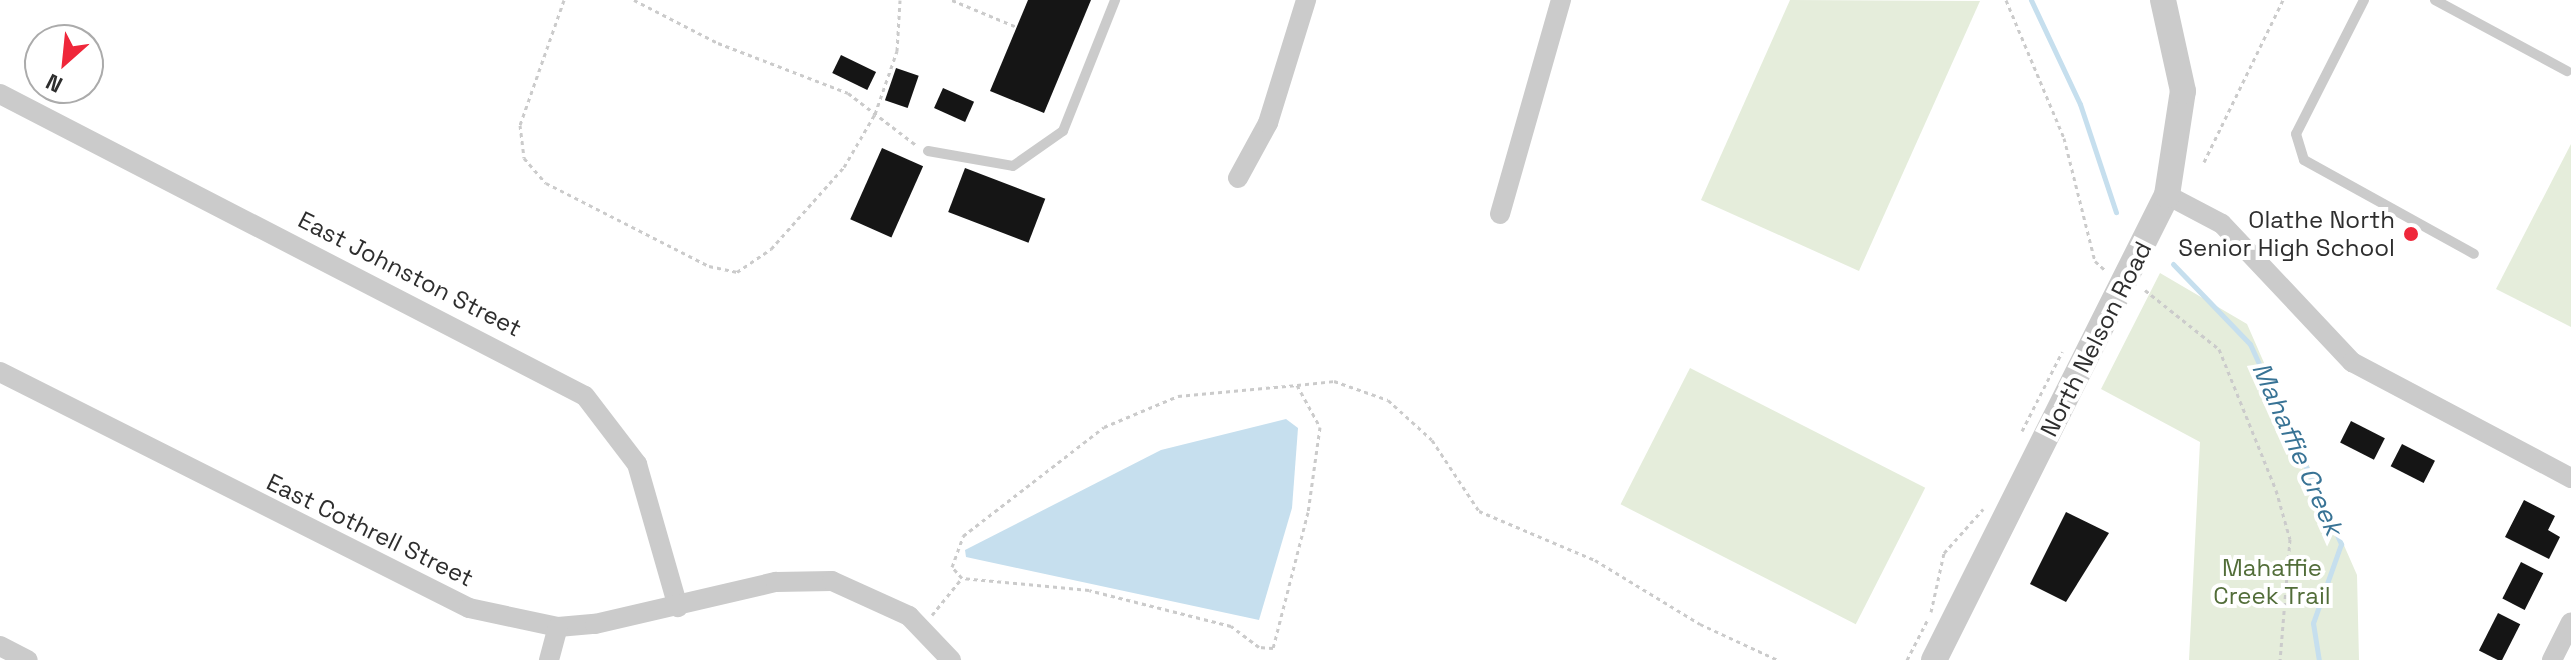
<!DOCTYPE html>
<style>
body{margin:0}
#map{position:relative;width:2571px;height:660px;overflow:hidden;background:#fff;font-family:"Space Grotesk",sans-serif}
div>[style]{position:absolute}
.green>*{inset:0;background:#e5eddb;transform-origin:0 0}
.water>*{inset:0;background:#c6dfee}
.stream>*{height:5px;margin:-2.5px;padding:0 2.5px;transform-origin:2.5px;border-radius:2.5px;background:#c6dfee}
.building>*{inset:0;background:#151515;transform-origin:0 0}
.path>*{height:3px;margin-top:-1.5px;transform-origin:0;background:repeating-linear-gradient(90deg,#cbcbcb 0 4px,transparent 0 8px)}
.service>*{height:10px;margin:-5px;padding:0 5px;transform-origin:5px;border-radius:5px;background:#cbcbcb}
.minor>*{height:20px;margin:-10px;padding:0 10px;transform-origin:10px;border-radius:10px;background:#cbcbcb}
.tertiary>*{height:26px;margin:-13px;padding:0 13px;transform-origin:13px;border-radius:13px;background:#cbcbcb}
.dots>*{width:22px;height:22px;translate:-50% -50%;box-sizing:border-box;border:4px solid #fff;border-radius:50%}
span{translate:-50% -50%;white-space:nowrap;text-align:center;line-height:1.15;-webkit-text-stroke:8px #fff;paint-order:stroke}
.poi-label{font-size:24px;color:#2e2e2e}
.right{translate:-100% -50%;text-align:right}
.street-label{font-size:24px;color:#2e2e2e}
.park-label{font-size:24px;color:#526d39}
.water-label{font-size:26px;color:#387395;font-style:italic}
.north{position:absolute;left:24px;top:24px;width:80px;height:80px;box-sizing:border-box;background:#fff;border:2px solid #ababab;border-radius:50%;rotate:207deg;font-size:22px;font-weight:700;line-height:32px;text-align:center;color:#2e2e2e}
.north::after{content:'';display:block;margin:auto;width:28px;height:36px;background:#ef273a;clip-path:polygon(50% 0,100% 100%,50% 72%,0 100%)}
</style>
<div id="map">
<div class="green">
<i style="clip-path:polygon(1790px 0,1980px 1px,1859px 271px,1701px 200px)"></i>
<i style="clip-path:polygon(2571px 144px,2571px 327px,2496px 289px)"></i>
<i style="clip-path:polygon(2160px 273px,2247px 324px,2357px 575px,2359px 660px,2189px 660px,2200px 442px,2101px 389px)"></i>
<i style="left:1690px;top:368px;width:264px;height:153px;rotate:27deg"></i>
</div>
<div class="water">
<i style="clip-path:polygon(1286px 419px,1298px 428px,1292px 508px,1259px 620px,966px 557px,965px 550px,1161px 450px)"></i>
</div>
<div class="stream">
<i style="left:2031px;top:0;width:115px;rotate:64.8deg"></i>
<i style="left:2080px;top:104px;width:114px;rotate:71.6deg"></i>
<i style="left:2173px;top:264px;width:111px;rotate:46.1deg"></i>
<i style="left:2250px;top:344px;width:220px;rotate:65.5deg"></i>
<i style="left:2341px;top:544px;width:84px;rotate:109.5deg"></i>
<i style="left:2313px;top:623px;width:37px;rotate:81deg"></i>
</div>
<div class="building">
<i style="clip-path:polygon(1028px 0,1091px 0,1044px 113px,990px 91px)"></i>
<i style="left:841px;top:55px;width:39px;height:20px;rotate:26deg"></i>
<i style="left:896px;top:68px;width:24px;height:34px;rotate:19deg"></i>
<i style="left:943px;top:88px;width:34px;height:22px;rotate:24deg"></i>
<i style="left:882px;top:148px;width:45px;height:78px;rotate:24deg"></i>
<i style="left:965px;top:168px;width:86px;height:47px;rotate:21deg"></i>
<i style="left:2351px;top:421px;width:38px;height:24px;rotate:27deg"></i>
<i style="left:2402px;top:444px;width:37px;height:25px;rotate:27deg"></i>
<i style="clip-path:polygon(2524px 500px,2555px 516px,2548px 530px,2560px 537px,2549px 559px,2505px 537px)"></i>
<i style="clip-path:polygon(2066px 512px,2109px 533px,2066px 602px,2030px 584px)"></i>
<i style="left:2521px;top:562px;width:25px;height:41px;rotate:27deg"></i>
<i style="left:2498px;top:613px;width:25px;height:42px;rotate:27deg"></i>
</div>
<div class="path">
<i style="left:564px;top:0;width:133px;rotate:109.4deg"></i>
<i style="left:520px;top:125px;width:33px;rotate:83deg"></i>
<i style="left:524px;top:158px;width:33px;rotate:49deg"></i>
<i style="left:546px;top:183px;width:183px;rotate:27deg"></i>
<i style="left:709px;top:266px;width:29px;rotate:12deg"></i>
<i style="left:737px;top:272px;width:41px;rotate:-34.1deg"></i>
<i style="left:771px;top:249px;width:110px;rotate:-48.3deg"></i>
<i style="left:844px;top:167px;width:61px;rotate:-59.7deg"></i>
<i style="left:875px;top:114px;width:67px;rotate:-70.8deg"></i>
<i style="left:897px;top:51px;width:51px;rotate:-86.6deg"></i>
<i style="left:634px;top:0;width:94px;rotate:27.1deg"></i>
<i style="left:718px;top:43px;width:139px;rotate:21deg"></i>
<i style="left:848px;top:93px;width:86px;rotate:37.4deg"></i>
<i style="left:952px;top:0;width:70px;rotate:22.6deg"></i>
<i style="left:2006px;top:0;width:150px;rotate:67.2deg"></i>
<i style="left:2064px;top:138px;width:127px;rotate:75.9deg"></i>
<i style="left:2095px;top:261px;width:15px;rotate:42deg"></i>
<i style="left:2204px;top:162px;width:180px;rotate:-64deg"></i>
<i style="left:2145px;top:290px;width:95px;rotate:38.6deg"></i>
<i style="left:2219px;top:349px;width:152px;rotate:68deg"></i>
<i style="left:2276px;top:490px;width:51px;rotate:74.1deg"></i>
<i style="left:2290px;top:539px;width:121px;rotate:94.7deg"></i>
<i style="left:1297px;top:385px;width:48px;rotate:61.3deg"></i>
<i style="left:1320px;top:427px;width:86px;rotate:98deg"></i>
<i style="left:1308px;top:512px;width:140px;rotate:104.4deg"></i>
<i style="left:1273px;top:648px;width:14px;rotate:-176deg"></i>
<i style="left:1259px;top:647px;width:35px;rotate:-143deg"></i>
<i style="left:1231px;top:626px;width:146px;rotate:-165.8deg"></i>
<i style="left:1089px;top:590px;width:128px;rotate:-174.6deg"></i>
<i style="left:962px;top:578px;width:15px;rotate:-132deg"></i>
<i style="left:952px;top:567px;width:33px;rotate:-70deg"></i>
<i style="left:963px;top:536px;width:178px;rotate:-37.7deg"></i>
<i style="left:1104px;top:427px;width:80px;rotate:-22.7deg"></i>
<i style="left:1178px;top:396px;width:120px;rotate:-5.3deg"></i>
<i style="left:1297px;top:385px;width:37px;rotate:-6deg"></i>
<i style="left:1334px;top:381px;width:57px;rotate:19.4deg"></i>
<i style="left:1388px;top:400px;width:59px;rotate:42.3deg"></i>
<i style="left:1432px;top:440px;width:85px;rotate:56.5deg"></i>
<i style="left:1479px;top:511px;width:126px;rotate:22.9deg"></i>
<i style="left:1595px;top:560px;width:123px;rotate:31.4deg"></i>
<i style="left:1700px;top:624px;width:86px;rotate:24.8deg"></i>
<i style="left:2022px;top:431px;width:89px;rotate:-63.1deg"></i>
<i style="left:1931px;top:612px;width:60px;rotate:-77.6deg"></i>
<i style="left:1944px;top:553px;width:59px;rotate:-48.4deg"></i>
<i style="left:932px;top:615px;width:48px;rotate:-51deg"></i>
<i style="left:1907px;top:660px;width:46px;rotate:-62.9deg"></i>
</div>
<div class="service">
<i style="left:2364px;top:0;width:150px;rotate:116.9deg"></i>
<i style="left:2296px;top:134px;width:27px;rotate:73deg"></i>
<i style="left:2304px;top:160px;width:194px;rotate:28.9deg"></i>
<i style="left:2435px;top:0;width:150px;rotate:28.3deg"></i>
<i style="left:928px;top:151px;width:86px;rotate:10deg"></i>
<i style="left:1013px;top:166px;width:61px;rotate:-35deg"></i>
<i style="left:1063px;top:131px;width:141px;rotate:-68.3deg"></i>
</div>
<div class="minor">
<i style="left:0;top:94px;width:658px;rotate:27.3deg"></i>
<i style="left:585px;top:396px;width:86px;rotate:52.6deg"></i>
<i style="left:637px;top:464px;width:149px;rotate:74deg"></i>
<i style="left:1238px;top:178px;width:63px;rotate:-61.4deg"></i>
<i style="left:1268px;top:123px;width:129px;rotate:-72.8deg"></i>
<i style="left:2167px;top:195px;width:62px;rotate:27.8deg"></i>
<i style="left:2222px;top:224px;width:190px;rotate:46.7deg"></i>
<i style="left:2352px;top:362px;width:248px;rotate:27.9deg"></i>
<i style="left:1500px;top:214px;width:223px;rotate:-74.1deg"></i>
<i style="left:0;top:372px;width:525px;rotate:26.71deg"></i>
<i style="left:469px;top:608px;width:91px;rotate:12.1deg"></i>
<i style="left:558px;top:627px;width:37px;rotate:-5deg"></i>
<i style="left:595px;top:624px;width:186px;rotate:-13.1deg"></i>
<i style="left:776px;top:582px;width:56px;rotate:-1deg"></i>
<i style="left:832px;top:581px;width:85px;rotate:24.4deg"></i>
<i style="left:909px;top:616px;width:61px;rotate:46.3deg"></i>
<i style="left:0;top:646px;width:31px;rotate:27deg"></i>
<i style="left:549px;top:660px;width:34px;rotate:-75deg"></i>
<i style="left:2552px;top:660px;width:42px;rotate:-63.4deg"></i>
</div>
<div class="tertiary">
<i style="left:1934px;top:660px;width:520px;rotate:-63.39deg"></i>
<i style="left:2167px;top:195px;width:105px;rotate:-81.3deg"></i>
<i style="left:2183px;top:91px;width:93px;rotate:-102.4deg"></i>
</div>
<div class="dots">
<i style="left:2411px;top:234px;background:#ef273a"></i>
</div>
<div class="poi-label">
<span class="right" style="left:2395px;top:234px">Olathe North<br>Senior High School</span>
</div>
<div class="street-label">
<span style="left:410px;top:274px;rotate:27deg">East Johnston Street</span>
<span style="left:2096px;top:339px;rotate:-63deg">North Nelson Road</span>
<span style="left:370px;top:530px;rotate:26deg">East Cothrell Street</span>
</div>
<div class="park-label">
<span style="left:2272px;top:582px">Mahaffie<br>Creek Trail</span>
</div>
<div class="water-label">
<span style="left:2297px;top:449px;rotate:66deg">Mahaffie Creek</span>
</div>
<div class="north">N</div>
</div>
